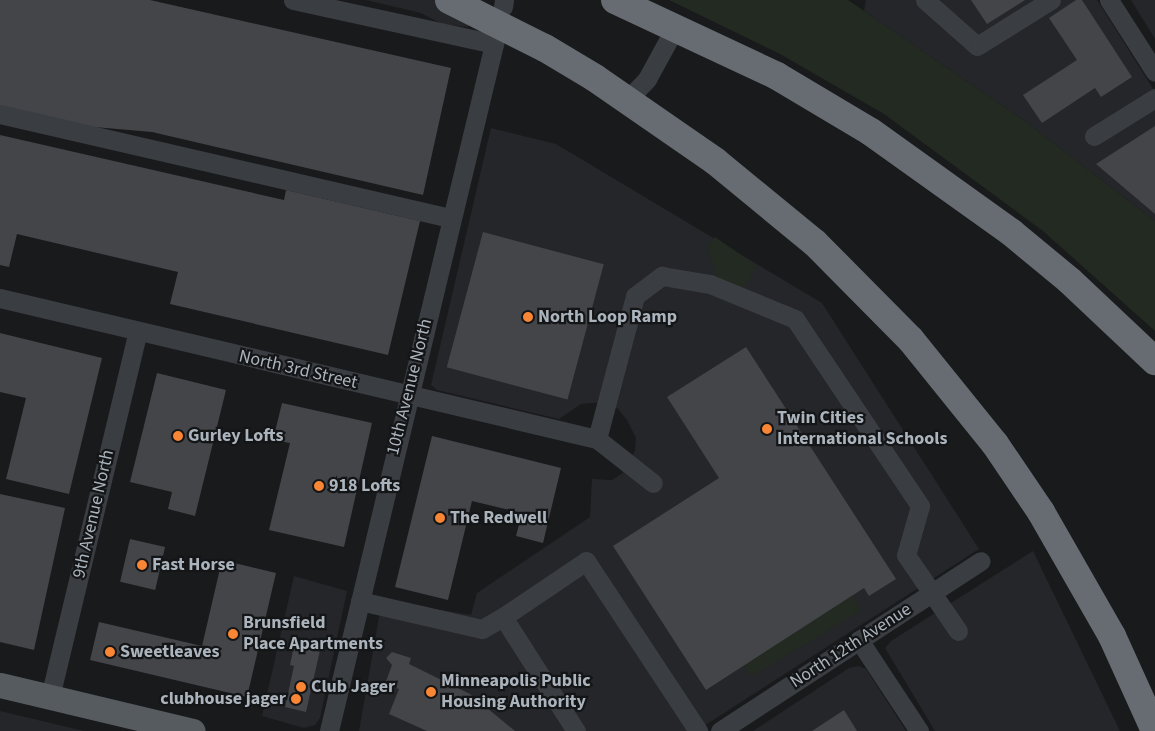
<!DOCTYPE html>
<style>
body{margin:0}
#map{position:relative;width:1155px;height:731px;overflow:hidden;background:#191a1c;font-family:"Source Sans 3",sans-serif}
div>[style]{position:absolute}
.built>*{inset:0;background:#252629}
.green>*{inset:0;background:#222a21;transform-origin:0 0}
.building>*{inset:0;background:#434549;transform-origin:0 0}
.minor>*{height:19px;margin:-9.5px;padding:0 9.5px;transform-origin:9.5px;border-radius:9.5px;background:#3a3d41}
.major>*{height:25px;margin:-12.5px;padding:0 12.5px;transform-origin:12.5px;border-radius:12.5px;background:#565b60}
.highway>*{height:28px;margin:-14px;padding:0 14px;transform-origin:14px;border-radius:14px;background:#666c72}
.highway-bridge>*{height:28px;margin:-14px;padding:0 14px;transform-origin:14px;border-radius:14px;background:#666c72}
.dots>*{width:14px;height:14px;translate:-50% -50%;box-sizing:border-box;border:2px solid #141517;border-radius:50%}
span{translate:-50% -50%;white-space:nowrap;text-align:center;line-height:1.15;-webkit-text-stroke:4.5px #141517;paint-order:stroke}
.poi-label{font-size:18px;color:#abb4bc;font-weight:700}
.left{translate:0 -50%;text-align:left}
.right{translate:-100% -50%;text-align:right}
.street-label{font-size:18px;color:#abb4bc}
</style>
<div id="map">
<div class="built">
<i style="clip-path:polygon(366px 0,480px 0,476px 18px,467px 27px,442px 24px,421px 13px)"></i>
<i style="clip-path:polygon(866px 0,1097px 0,1155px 92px,1155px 221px,1025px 121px,864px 11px)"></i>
<i style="clip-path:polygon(1131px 0,1155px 0,1155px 39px)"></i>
<i style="clip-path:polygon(491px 128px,556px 144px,822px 303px,979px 549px,696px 731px,359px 731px,382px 600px,471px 615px,477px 593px,590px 517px,592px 479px,612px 480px,623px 473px,635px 451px,636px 438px,627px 420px,618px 409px,604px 402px,581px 404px,559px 419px,437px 390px,431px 385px)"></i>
<i style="clip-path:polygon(1033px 551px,1120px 731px,935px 731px,885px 648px,891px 641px)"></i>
<i style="clip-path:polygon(294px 576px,347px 591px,320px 718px,315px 725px,304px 728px,262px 716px)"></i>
<i style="clip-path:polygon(859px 666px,866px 669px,906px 731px,753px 731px,849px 668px)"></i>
<i style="clip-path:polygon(0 711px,84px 731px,0 731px)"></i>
</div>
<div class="green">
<i style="clip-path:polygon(669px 0,848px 0,1025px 121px,1155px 221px,1155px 331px,1043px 231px,884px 114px,780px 54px)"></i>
<i style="clip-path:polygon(715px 237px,757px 266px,745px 286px,731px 288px,718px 279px,707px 248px)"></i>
<i style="left:852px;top:596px;width:17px;height:128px;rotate:59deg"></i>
</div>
<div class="building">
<i style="clip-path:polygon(0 0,150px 0,451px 68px,423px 195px,152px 132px,83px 126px,0 106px)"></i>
<i style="clip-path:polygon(971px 0,1025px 0,987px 24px)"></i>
<i style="clip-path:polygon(1076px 0,1082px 0,1132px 77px,1101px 97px,1095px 88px,1042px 123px,1023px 95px,1077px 60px,1049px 18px)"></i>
<i style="clip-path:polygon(1155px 126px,1155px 214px,1096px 164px)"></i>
<i style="clip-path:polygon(0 135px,284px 200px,286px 190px,420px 221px,388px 355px,170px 304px,178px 272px,17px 234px,9px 267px,0 265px)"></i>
<i style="left:483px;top:232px;width:125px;height:140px;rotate:15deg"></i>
<i style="clip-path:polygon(0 333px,102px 358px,69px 494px,6px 479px,26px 398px,0 392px)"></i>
<i style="clip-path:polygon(746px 347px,896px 579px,869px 596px,864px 588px,706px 690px,613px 546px,719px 478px,667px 397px)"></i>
<i style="clip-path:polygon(157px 373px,226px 390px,195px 516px,168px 509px,172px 492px,130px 482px)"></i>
<i style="clip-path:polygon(282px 403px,372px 423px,344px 547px,269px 530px,290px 443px,273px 440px)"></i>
<i style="clip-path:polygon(432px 436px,561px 468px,543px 543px,516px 536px,522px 513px,472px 501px,448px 600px,395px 587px)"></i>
<i style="clip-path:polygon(0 494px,65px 508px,34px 650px,0 642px)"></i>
<i style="left:130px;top:539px;width:36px;height:44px;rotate:13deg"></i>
<i style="clip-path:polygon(222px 560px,276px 573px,247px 697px,90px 660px,99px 622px,202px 646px)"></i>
<i style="clip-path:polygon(295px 641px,321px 646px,306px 712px,285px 707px,294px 666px,290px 665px)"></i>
<i style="clip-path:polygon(392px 652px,411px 658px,409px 664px,470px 694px,515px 731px,427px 731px,389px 714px,399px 689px,385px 684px,392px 665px,386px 658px)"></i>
<i style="clip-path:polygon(844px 710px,857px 731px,812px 731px)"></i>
</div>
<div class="minor">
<i style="left:293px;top:0;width:206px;rotate:12.3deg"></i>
<i style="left:494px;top:44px;width:707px;rotate:103.51deg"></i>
<i style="left:925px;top:0;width:69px;rotate:41.5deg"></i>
<i style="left:977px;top:46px;width:87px;rotate:-31.9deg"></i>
<i style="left:1109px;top:0;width:85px;rotate:57.4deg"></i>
<i style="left:503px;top:7px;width:7px;rotate:-82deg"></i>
<i style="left:627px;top:100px;width:29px;rotate:-46deg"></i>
<i style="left:647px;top:79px;width:60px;rotate:-61.3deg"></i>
<i style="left:0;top:114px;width:463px;rotate:13deg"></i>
<i style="left:1094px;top:136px;width:72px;rotate:-31.9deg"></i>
<i style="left:0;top:298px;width:613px;rotate:13.29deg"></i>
<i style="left:597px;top:439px;width:71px;rotate:38.2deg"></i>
<i style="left:597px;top:439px;width:148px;rotate:-75.1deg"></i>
<i style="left:635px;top:296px;width:34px;rotate:-37deg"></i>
<i style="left:662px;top:276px;width:49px;rotate:9.5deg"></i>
<i style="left:710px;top:284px;width:92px;rotate:22.4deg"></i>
<i style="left:795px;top:319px;width:225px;rotate:56.2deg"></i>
<i style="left:920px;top:506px;width:51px;rotate:105.9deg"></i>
<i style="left:906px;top:555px;width:92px;rotate:55.6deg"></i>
<i style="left:360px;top:601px;width:125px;rotate:12.9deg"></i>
<i style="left:482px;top:629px;width:24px;rotate:-30deg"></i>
<i style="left:859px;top:640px;width:109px;rotate:56.6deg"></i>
<i style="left:50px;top:697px;width:376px;rotate:-76.5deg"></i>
<i style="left:576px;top:731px;width:135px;rotate:-122.6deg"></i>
<i style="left:503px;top:617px;width:100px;rotate:-34deg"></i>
<i style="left:586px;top:561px;width:204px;rotate:56.6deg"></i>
<i style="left:720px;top:731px;width:311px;rotate:-33.1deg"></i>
</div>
<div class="major">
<i style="left:0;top:685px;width:198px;rotate:13.4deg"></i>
</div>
<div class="highway">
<i style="left:615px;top:0;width:179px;rotate:25.1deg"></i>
<i style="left:777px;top:76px;width:109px;rotate:30.8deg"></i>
<i style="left:871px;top:132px;width:173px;rotate:35.6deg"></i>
<i style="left:1012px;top:233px;width:75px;rotate:39.6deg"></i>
<i style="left:1070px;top:281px;width:117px;rotate:43.3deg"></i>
<i style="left:545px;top:48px;width:58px;rotate:31deg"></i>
<i style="left:595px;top:78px;width:146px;rotate:34.7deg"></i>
<i style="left:715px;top:161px;width:129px;rotate:39.4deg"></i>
<i style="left:815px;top:243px;width:136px;rotate:45.3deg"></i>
<i style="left:911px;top:340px;width:134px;rotate:51.1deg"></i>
<i style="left:995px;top:444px;width:82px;rotate:55.9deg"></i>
<i style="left:1041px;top:512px;width:143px;rotate:60.2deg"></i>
<i style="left:1112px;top:636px;width:104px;rotate:65.6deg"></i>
</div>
<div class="highway-bridge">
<i style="left:449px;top:0;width:107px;rotate:26.6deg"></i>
</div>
<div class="dots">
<i style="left:528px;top:317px;background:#f98634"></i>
<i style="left:767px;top:429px;background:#f98634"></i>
<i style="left:178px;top:436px;background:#f98634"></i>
<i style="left:319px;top:486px;background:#f98634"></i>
<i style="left:440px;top:518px;background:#f98634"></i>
<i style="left:142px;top:565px;background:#f98634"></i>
<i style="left:233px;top:634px;background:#f98634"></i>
<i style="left:110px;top:652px;background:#f98634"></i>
<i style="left:301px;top:687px;background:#f98634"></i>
<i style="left:431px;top:692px;background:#f98634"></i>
<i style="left:296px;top:699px;background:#f98634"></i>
</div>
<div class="poi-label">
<span class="left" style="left:538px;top:317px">North Loop Ramp</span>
<span class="left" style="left:777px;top:429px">Twin Cities<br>International Schools</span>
<span class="left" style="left:188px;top:436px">Gurley Lofts</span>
<span class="left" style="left:329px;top:486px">918 Lofts</span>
<span class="left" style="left:450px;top:518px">The Redwell</span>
<span class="left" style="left:152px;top:565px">Fast Horse</span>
<span class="left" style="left:243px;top:634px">Brunsfield<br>Place Apartments</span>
<span class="left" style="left:120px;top:652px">Sweetleaves</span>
<span class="left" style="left:441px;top:692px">Minneapolis Public<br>Housing Authority</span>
<span class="left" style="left:311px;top:687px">Club Jager</span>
<span class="right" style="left:286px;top:699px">clubhouse jager</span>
</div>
<div class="street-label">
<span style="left:298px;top:370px;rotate:13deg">North 3rd Street</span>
<span style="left:410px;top:387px;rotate:-76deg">10th Avenue North</span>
<span style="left:94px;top:514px;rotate:-77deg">9th Avenue North</span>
<span style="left:851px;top:646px;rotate:-33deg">North 12th Avenue</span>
</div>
</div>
